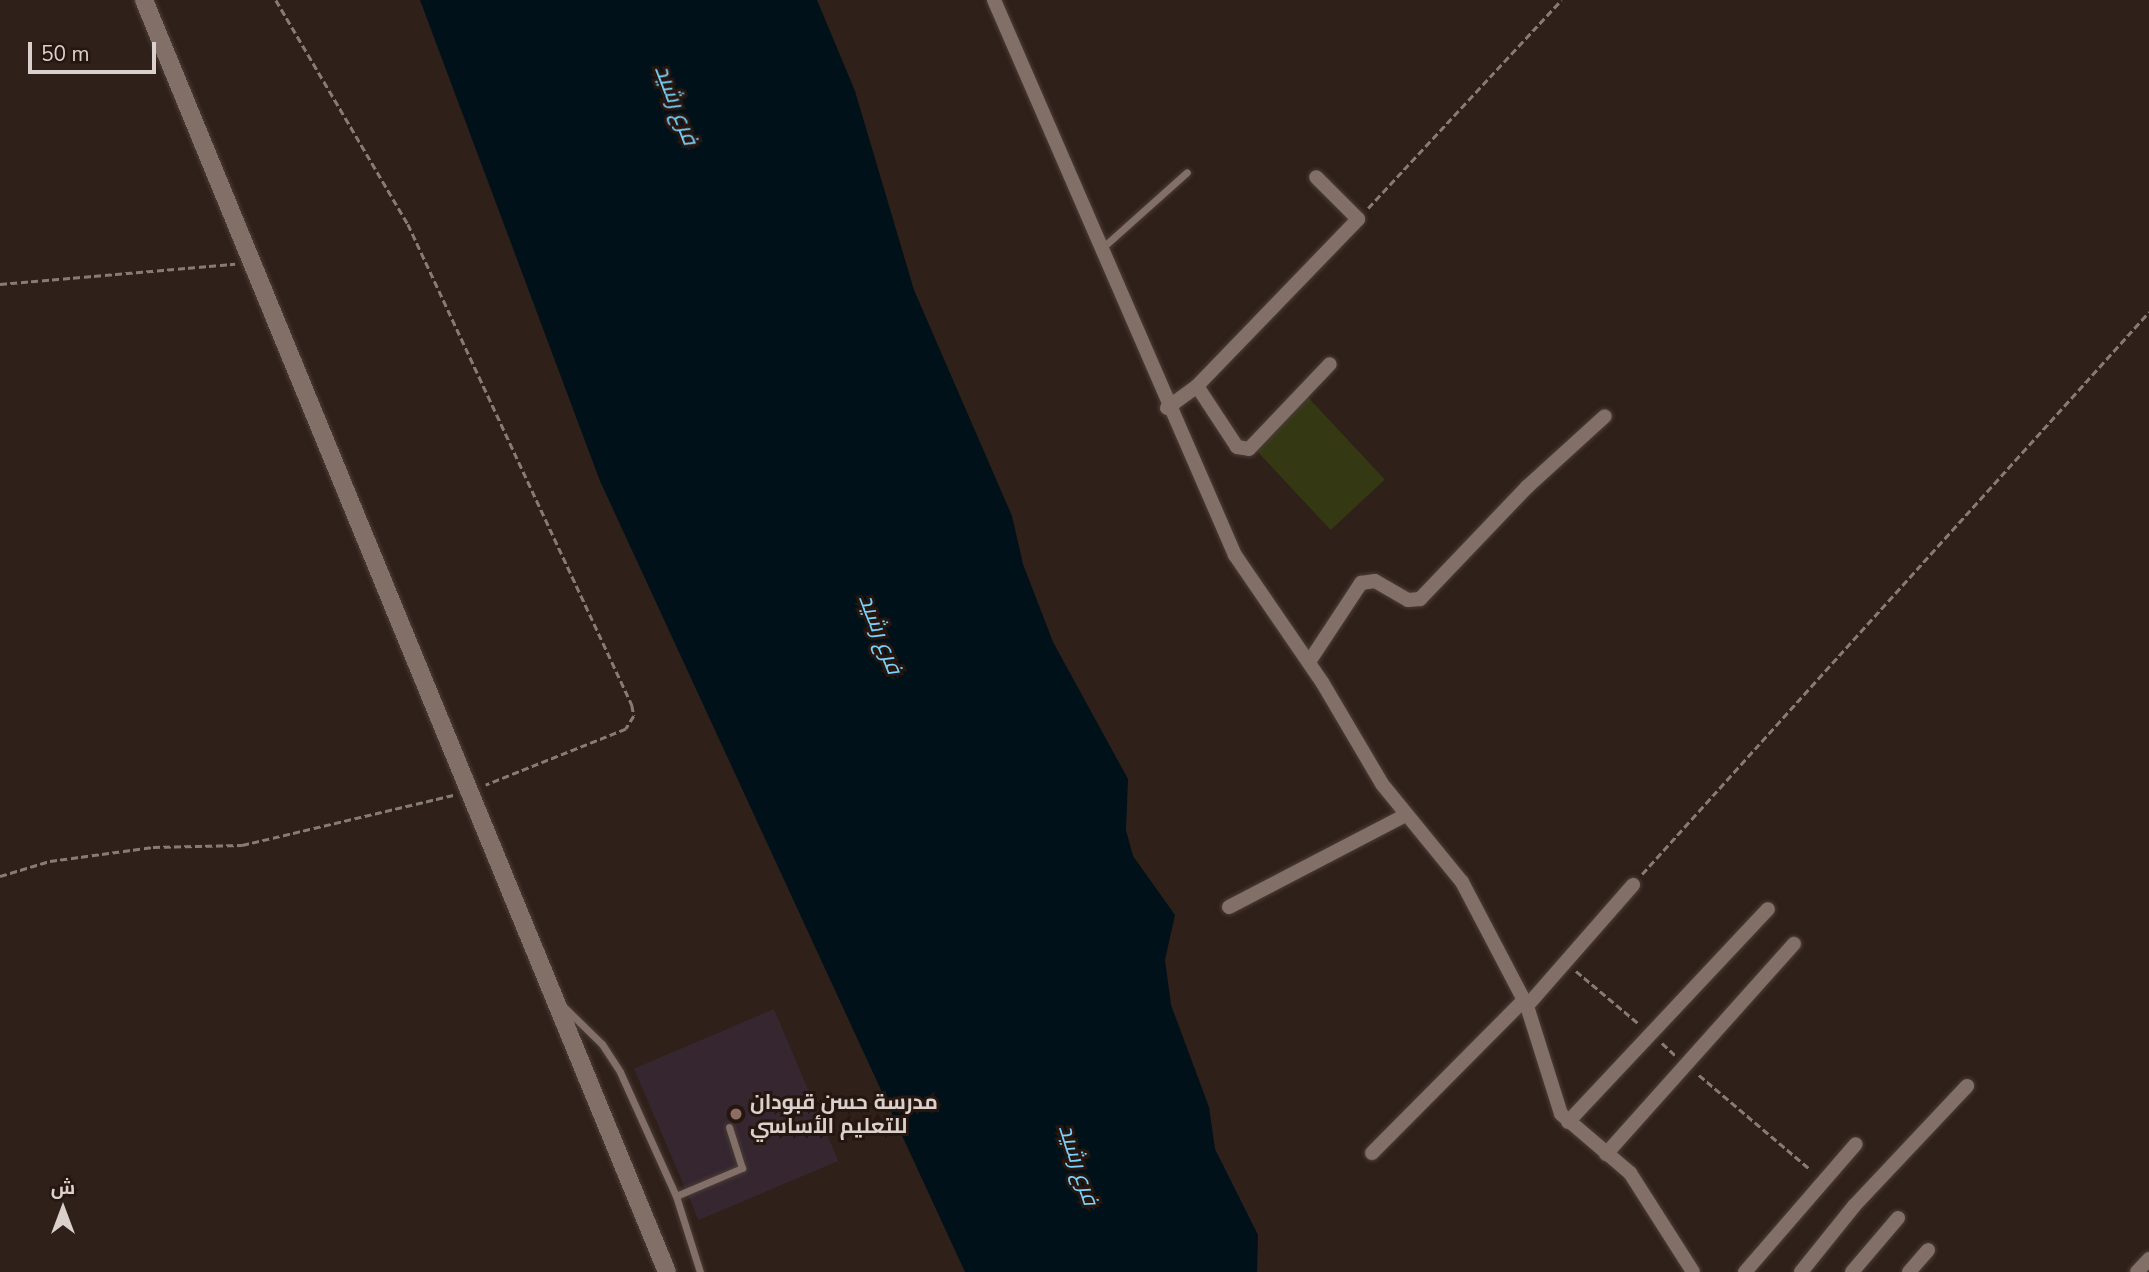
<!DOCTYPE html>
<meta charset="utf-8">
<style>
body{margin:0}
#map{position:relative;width:2149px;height:1272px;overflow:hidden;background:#2f2019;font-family:"Nunito Sans",Cairo,sans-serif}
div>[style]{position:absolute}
.education>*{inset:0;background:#352630;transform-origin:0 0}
.green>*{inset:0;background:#343914;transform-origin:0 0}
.water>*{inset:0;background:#011119}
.path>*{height:2.5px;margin-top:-1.25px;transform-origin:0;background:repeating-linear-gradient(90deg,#877b75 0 7px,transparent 0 10.5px)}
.roads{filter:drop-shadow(0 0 2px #4a3d38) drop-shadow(0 0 2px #4a3d38)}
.service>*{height:7px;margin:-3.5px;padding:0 3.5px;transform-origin:3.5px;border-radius:3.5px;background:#826f67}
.minor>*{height:14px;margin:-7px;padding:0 7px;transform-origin:7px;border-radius:7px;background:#826f67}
.tertiary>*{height:18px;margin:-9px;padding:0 9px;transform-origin:9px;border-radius:9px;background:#826f67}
.dots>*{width:19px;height:19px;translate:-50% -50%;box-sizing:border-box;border:4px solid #251610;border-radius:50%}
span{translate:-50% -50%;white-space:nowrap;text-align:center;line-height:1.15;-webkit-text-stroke:6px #251610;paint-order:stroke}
.poi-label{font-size:21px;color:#dbd1cc;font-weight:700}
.left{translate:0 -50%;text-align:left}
.water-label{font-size:23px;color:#79d3fd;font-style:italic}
.north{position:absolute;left:28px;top:1174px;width:70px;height:70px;-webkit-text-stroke:5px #251610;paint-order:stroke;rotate:0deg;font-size:19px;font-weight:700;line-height:28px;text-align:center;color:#dbd1cc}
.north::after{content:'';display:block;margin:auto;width:24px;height:32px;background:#dbd1cc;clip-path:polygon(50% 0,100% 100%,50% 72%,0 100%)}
.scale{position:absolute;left:28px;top:42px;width:128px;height:32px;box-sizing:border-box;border:4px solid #dbd1cc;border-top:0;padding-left:9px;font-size:21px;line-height:24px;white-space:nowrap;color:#dbd1cc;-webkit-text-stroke:5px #251610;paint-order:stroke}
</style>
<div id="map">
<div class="education">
<i style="left:774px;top:1009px;width:165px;height:152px;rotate:67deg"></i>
</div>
<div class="green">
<i style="left:1305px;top:394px;width:117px;height:74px;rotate:47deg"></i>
</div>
<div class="water">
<i style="clip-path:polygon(420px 0,817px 0,855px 91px,914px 290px,1012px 516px,1023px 564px,1053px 642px,1128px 779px,1126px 830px,1133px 856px,1175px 915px,1165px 960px,1171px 1005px,1209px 1107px,1215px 1149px,1258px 1235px,1257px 1272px,965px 1272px,600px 481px)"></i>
</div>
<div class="path">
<i style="left:276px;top:0;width:260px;rotate:59.5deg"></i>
<i style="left:408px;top:224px;width:531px;rotate:65.03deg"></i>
<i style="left:632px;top:705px;width:11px;rotate:80deg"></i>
<i style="left:634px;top:716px;width:15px;rotate:122deg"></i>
<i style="left:626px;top:729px;width:151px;rotate:158.2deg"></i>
<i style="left:1368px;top:208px;width:284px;rotate:-47.1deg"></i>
<i style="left:0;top:284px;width:236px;rotate:-4.9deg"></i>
<i style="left:1642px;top:874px;width:757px;rotate:-47.95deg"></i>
<i style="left:0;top:876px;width:52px;rotate:-16.7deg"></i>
<i style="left:50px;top:861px;width:104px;rotate:-7.7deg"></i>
<i style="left:153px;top:847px;width:89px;rotate:-1.3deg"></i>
<i style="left:242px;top:845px;width:217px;rotate:-13.3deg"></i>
<i style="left:1576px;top:971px;width:81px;rotate:40deg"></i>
<i style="left:1662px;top:1043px;width:18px;rotate:43deg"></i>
<i style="left:1699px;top:1075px;width:147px;rotate:40.3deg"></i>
</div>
<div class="roads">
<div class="service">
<i style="left:1101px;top:249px;width:115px;rotate:-41.8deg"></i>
<i style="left:563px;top:1006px;width:54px;rotate:44.3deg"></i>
<i style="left:602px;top:1044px;width:33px;rotate:57deg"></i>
<i style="left:620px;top:1072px;width:136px;rotate:65.7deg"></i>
<i style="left:676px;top:1196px;width:80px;rotate:72.5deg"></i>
<i style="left:676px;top:1196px;width:72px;rotate:-23deg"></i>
<i style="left:742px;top:1168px;width:43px;rotate:-107.6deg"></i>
</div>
<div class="minor">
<i style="left:994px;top:0;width:605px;rotate:66.53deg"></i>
<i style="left:1235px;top:555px;width:154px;rotate:55.6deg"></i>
<i style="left:1322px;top:682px;width:118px;rotate:59.5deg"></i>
<i style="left:1382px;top:784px;width:127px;rotate:50.8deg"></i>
<i style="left:1462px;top:882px;width:140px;rotate:62.3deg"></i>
<i style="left:1527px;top:1006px;width:113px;rotate:72.5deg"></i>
<i style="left:1561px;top:1114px;width:91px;rotate:40.5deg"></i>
<i style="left:1630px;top:1173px;width:117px;rotate:57.5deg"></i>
<i style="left:1197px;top:386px;width:73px;rotate:56.7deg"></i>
<i style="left:1237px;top:447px;width:12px;rotate:9deg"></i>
<i style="left:1249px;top:449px;width:117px;rotate:-46.4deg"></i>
<i style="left:1167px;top:408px;width:37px;rotate:-36deg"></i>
<i style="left:1197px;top:386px;width:232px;rotate:-46deg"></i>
<i style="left:1358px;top:219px;width:59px;rotate:-135deg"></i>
<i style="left:1309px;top:662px;width:95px;rotate:-56.6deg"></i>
<i style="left:1361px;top:583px;width:14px;rotate:-8deg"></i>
<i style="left:1375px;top:581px;width:38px;rotate:30deg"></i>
<i style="left:1408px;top:600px;width:12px;rotate:-5deg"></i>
<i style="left:1420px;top:599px;width:155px;rotate:-46.3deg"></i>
<i style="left:1527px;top:487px;width:105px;rotate:-42.3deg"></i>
<i style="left:1229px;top:907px;width:199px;rotate:-27.5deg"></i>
<i style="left:1527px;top:1006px;width:161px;rotate:-48.8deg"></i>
<i style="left:1568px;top:1122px;width:292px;rotate:-46.8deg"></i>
<i style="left:1372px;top:1153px;width:216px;rotate:-45.2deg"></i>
<i style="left:1606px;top:1154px;width:282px;rotate:-48.2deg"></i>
<i style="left:1745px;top:1272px;width:169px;rotate:-49.1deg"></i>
<i style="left:1801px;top:1272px;width:85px;rotate:-51.2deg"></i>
<i style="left:1854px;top:1206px;width:165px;rotate:-46.7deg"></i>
<i style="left:1852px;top:1272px;width:71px;rotate:-49.6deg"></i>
<i style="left:1909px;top:1272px;width:29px;rotate:-49deg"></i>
<i style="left:2137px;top:1272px;width:18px;rotate:-47deg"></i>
</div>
<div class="tertiary">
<i style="left:144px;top:0;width:1375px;rotate:67.65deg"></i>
</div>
</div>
<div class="dots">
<i style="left:736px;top:1114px;background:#8d6e63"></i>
</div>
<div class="poi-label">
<span class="left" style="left:750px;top:1114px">مدرسة حسن قبودان<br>للتعليم الأساسي</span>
</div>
<div class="water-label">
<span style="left:676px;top:105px;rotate:69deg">فرع رشيد</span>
<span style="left:880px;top:634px;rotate:69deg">فرع رشيد</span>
<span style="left:1078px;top:1165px;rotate:72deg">فرع رشيد</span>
</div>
<div class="north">ش</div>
<div class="scale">50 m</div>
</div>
